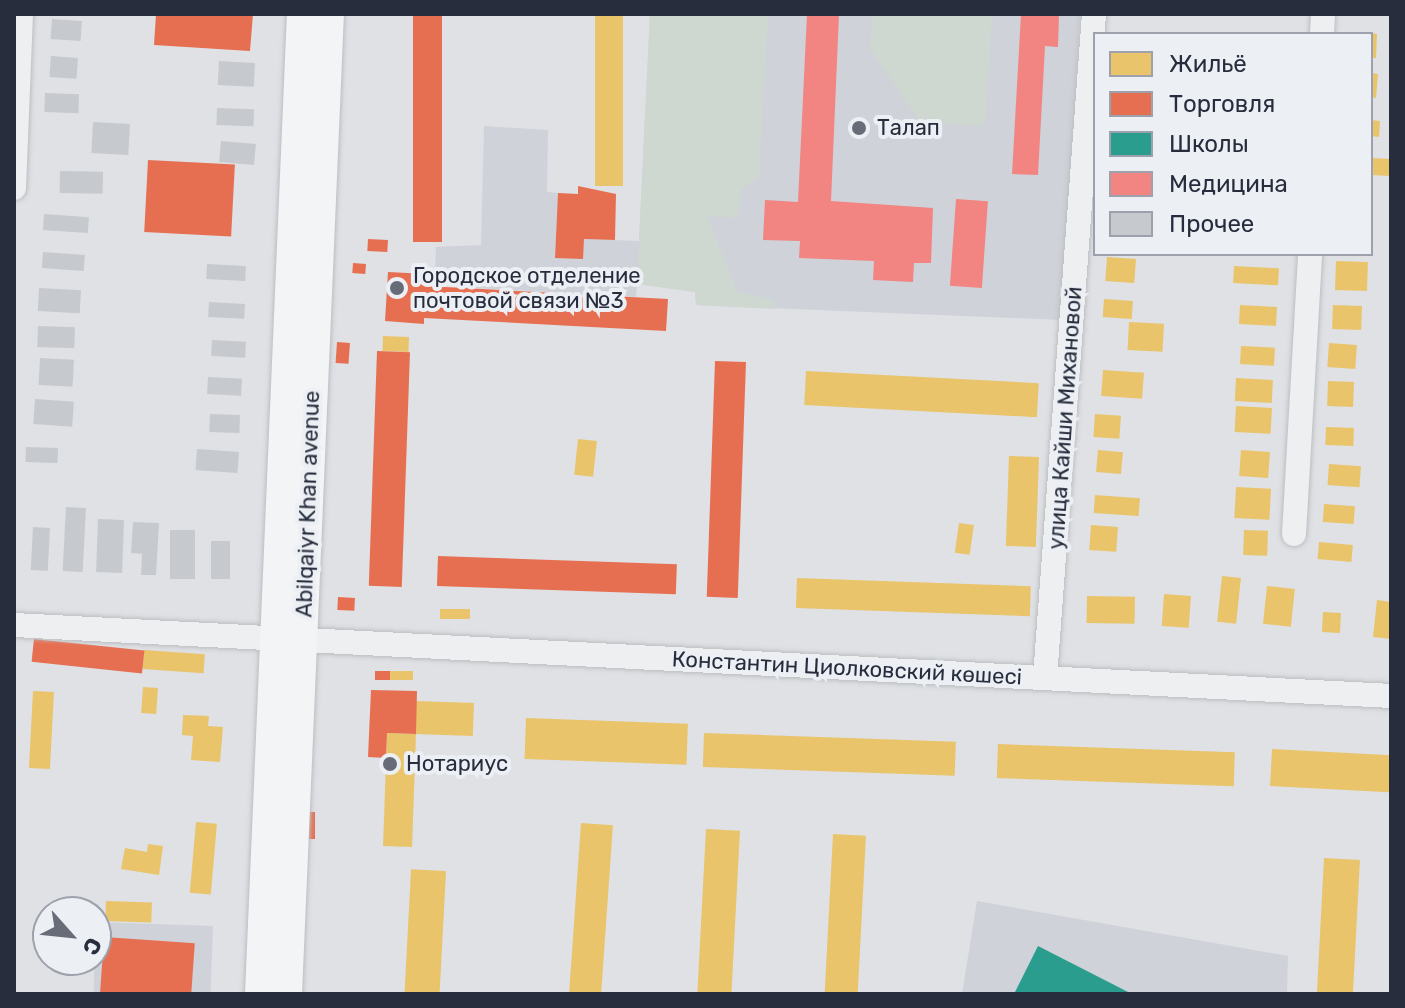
<!DOCTYPE html>
<meta charset="utf-8">
<style>
body{margin:0}
#map{position:relative;width:1405px;height:1008px;overflow:hidden;background:#dfe1e5;font-family:Rubik,sans-serif}
div>[style]{position:absolute}
.built>*{inset:0;background:#cfd2d9;transform-origin:0 0}
.green>*{inset:0;background:#ced8d0}
.homes>*{inset:0;background:#e9c46a;transform-origin:0 0}
.shops>*{inset:0;background:#e76f51;transform-origin:0 0}
.schools>*{inset:0;background:#2a9d8f}
.health>*{inset:0;background:#f28482;transform-origin:0 0}
.building>*{inset:0;background:#c6c9cd;transform-origin:0 0}
.roads{filter:drop-shadow(0 0 2px #bcbec1) drop-shadow(0 0 2px #bcbec1)}
.minor>*{height:24px;margin:-12px;padding:0 12px;transform-origin:12px;border-radius:12px;background:#eeeff1}
.major>*{height:30px;margin:-15px;padding:0 15px;transform-origin:15px;border-radius:15px;background:#f3f4f5}
.dots>*{width:22px;height:22px;translate:-50% -50%;box-sizing:border-box;border:4px solid #eceff4;border-radius:50%}
span{translate:-50% -50%;white-space:nowrap;text-align:center;line-height:1.15;-webkit-text-stroke:8px #eceff4;paint-order:stroke}
.poi-label{font-size:22px;color:#272d3d}
.left{translate:0 -50%;text-align:left}
.street-label{font-size:22px;color:#272d3d}
.frame{position:absolute;inset:0;border:16px solid #272d3d;pointer-events:none}
.legend{position:absolute;left:1093px;top:32px;width:280px;height:224px;box-sizing:border-box;background:#eceff4;border:2px solid #9da1ab;margin:0;padding:10px 14px;list-style:none;font-size:24px;color:#272d3d}
.legend li{display:flex;align-items:center;gap:16px;height:40px}
.legend b{width:40px;border:2px solid #9da1ab}
.north{position:absolute;left:32px;top:896px;width:80px;height:80px;box-sizing:border-box;background:#eceff4;border:2px solid #9da1ab;border-radius:50%;rotate:117deg;font-size:22px;font-weight:700;line-height:32px;text-align:center;color:#272d3d}
.north::after{content:'';display:block;margin:auto;width:28px;height:36px;background:#676c78;clip-path:polygon(50% 0,100% 100%,50% 72%,0 100%)}
</style>
<div id="map">
<div class="built">
<i style="clip-path:polygon(650px 14px,1080px 14px,1064px 320px,696px 305px,695px 292px,637px 284px,636px 297px,457px 287px,458px 274px,435px 275px,436px 247px,481px 245px,484px 126px,548px 130px,547px 192px,558px 193px,555px 258px,584px 239px,639px 241px)"></i>
<i style="clip-path:polygon(977px 901px,1288px 956px,1287px 994px,962px 994px)"></i>
<i style="left:96px;top:922px;width:117px;height:72px;rotate:2deg"></i>
</div>
<div class="green">
<i style="clip-path:polygon(650px 14px,768px 14px,759px 176px,741px 189px,739px 218px,707px 216px,738px 293px,773px 299px,776px 309px,696px 305px,695px 292px,637px 284px)"></i>
<i style="clip-path:polygon(872px 14px,992px 14px,985px 126px,920px 122px,870px 48px)"></i>
</div>
<div class="homes">
<i style="left:595px;top:14px;width:28px;height:172px"></i>
<i style="clip-path:polygon(1371px 33px,1377px 34px,1376px 58px,1371px 58px)"></i>
<i style="clip-path:polygon(1371px 73px,1378px 74px,1376px 98px,1371px 97px)"></i>
<i style="clip-path:polygon(1371px 120px,1380px 121px,1379px 137px,1371px 136px)"></i>
<i style="left:1371px;top:158px;width:20px;height:17px;rotate:3deg"></i>
<i style="left:1107px;top:257px;width:29px;height:24px;rotate:4deg"></i>
<i style="left:1336px;top:261px;width:32px;height:29px;rotate:2deg"></i>
<i style="left:1234px;top:266px;width:45px;height:17px;rotate:3deg"></i>
<i style="left:1104px;top:299px;width:29px;height:18px;rotate:4deg"></i>
<i style="left:1240px;top:305px;width:37px;height:19px;rotate:3deg"></i>
<i style="left:1333px;top:305px;width:29px;height:24px;rotate:2deg"></i>
<i style="left:1129px;top:322px;width:35px;height:28px;rotate:3deg"></i>
<i style="left:383px;top:336px;width:26px;height:15px;rotate:2deg"></i>
<i style="left:1329px;top:343px;width:28px;height:24px;rotate:4deg"></i>
<i style="left:1241px;top:346px;width:34px;height:18px;rotate:3deg"></i>
<i style="left:1103px;top:370px;width:41px;height:26px;rotate:4deg"></i>
<i style="left:806px;top:371px;width:233px;height:34px;rotate:3deg"></i>
<i style="left:1236px;top:378px;width:37px;height:23px;rotate:3deg"></i>
<i style="left:1328px;top:381px;width:26px;height:25px;rotate:2deg"></i>
<i style="left:1236px;top:406px;width:36px;height:26px;rotate:3deg"></i>
<i style="left:1095px;top:414px;width:26px;height:23px;rotate:4deg"></i>
<i style="left:1326px;top:427px;width:28px;height:18px;rotate:2deg"></i>
<i style="left:578px;top:439px;width:19px;height:36px;rotate:6deg"></i>
<i style="left:1098px;top:450px;width:25px;height:22px;rotate:5deg"></i>
<i style="left:1241px;top:450px;width:29px;height:26px;rotate:4deg"></i>
<i style="left:1009px;top:456px;width:30px;height:90px;rotate:2deg"></i>
<i style="left:1329px;top:464px;width:32px;height:21px;rotate:4deg"></i>
<i style="left:1236px;top:487px;width:35px;height:31px;rotate:3deg"></i>
<i style="left:1095px;top:495px;width:45px;height:18px;rotate:4deg"></i>
<i style="left:1324px;top:504px;width:31px;height:18px;rotate:4deg"></i>
<i style="left:959px;top:523px;width:15px;height:30px;rotate:8deg"></i>
<i style="left:1091px;top:525px;width:27px;height:25px;rotate:4deg"></i>
<i style="left:1244px;top:530px;width:24px;height:25px;rotate:2deg"></i>
<i style="left:1319px;top:542px;width:34px;height:17px;rotate:5deg"></i>
<i style="left:1222px;top:576px;width:19px;height:46px;rotate:6deg"></i>
<i style="left:797px;top:578px;width:234px;height:30px;rotate:2deg"></i>
<i style="left:1267px;top:586px;width:28px;height:38px;rotate:6deg"></i>
<i style="left:1164px;top:594px;width:27px;height:32px;rotate:4deg"></i>
<i style="left:1087px;top:596px;width:48px;height:27px;rotate:1deg"></i>
<i style="clip-path:polygon(1377px 600px,1391px 602px,1391px 639px,1373px 637px)"></i>
<i style="left:440px;top:609px;width:30px;height:10px"></i>
<i style="left:1323px;top:612px;width:18px;height:20px;rotate:3deg"></i>
<i style="left:144px;top:650px;width:61px;height:19px;rotate:4deg"></i>
<i style="left:390px;top:671px;width:23px;height:9px"></i>
<i style="left:143px;top:687px;width:15px;height:26px;rotate:4deg"></i>
<i style="left:33px;top:691px;width:21px;height:77px;rotate:3deg"></i>
<i style="left:416px;top:701px;width:58px;height:33px;rotate:2deg"></i>
<i style="clip-path:polygon(183px 715px,209px 716px,208px 726px,223px 727px,220px 762px,191px 760px,193px 736px,182px 735px)"></i>
<i style="left:526px;top:718px;width:162px;height:41px;rotate:2deg"></i>
<i style="left:387px;top:733px;width:29px;height:113px;rotate:2deg"></i>
<i style="left:704px;top:733px;width:252px;height:34px;rotate:2deg"></i>
<i style="left:998px;top:744px;width:237px;height:34px;rotate:2deg"></i>
<i style="left:1272px;top:749px;width:119px;height:37px;rotate:3deg"></i>
<i style="left:196px;top:822px;width:21px;height:71px;rotate:5deg"></i>
<i style="left:581px;top:823px;width:32px;height:171px;rotate:4deg"></i>
<i style="left:706px;top:829px;width:34px;height:165px;rotate:3deg"></i>
<i style="left:833px;top:834px;width:33px;height:160px;rotate:3deg"></i>
<i style="clip-path:polygon(148px 844px,163px 846px,159px 875px,121px 869px,125px 848px,147px 852px)"></i>
<i style="left:1324px;top:858px;width:36px;height:136px;rotate:3deg"></i>
<i style="left:446px;top:871px;width:123px;height:35px;rotate:93deg"></i>
<i style="left:106px;top:901px;width:46px;height:20px;rotate:2deg"></i>
</div>
<div class="shops">
<i style="clip-path:polygon(156px 14px,253px 14px,250px 51px,154px 45px)"></i>
<i style="left:413px;top:14px;width:29px;height:228px"></i>
<i style="left:148px;top:160px;width:87px;height:72px;rotate:3deg"></i>
<i style="clip-path:polygon(578px 186px,616px 194px,615px 240px,584px 239px,583px 259px,555px 258px,558px 193px,578px 194px)"></i>
<i style="left:368px;top:239px;width:20px;height:12px;rotate:3deg"></i>
<i style="left:353px;top:263px;width:13px;height:10px;rotate:4deg"></i>
<i style="clip-path:polygon(388px 272px,427px 274px,426px 286px,668px 299px,666px 331px,424px 318px,424px 324px,385px 321px)"></i>
<i style="left:337px;top:342px;width:13px;height:21px;rotate:4deg"></i>
<i style="left:377px;top:351px;width:33px;height:235px;rotate:2deg"></i>
<i style="left:715px;top:361px;width:31px;height:236px;rotate:2deg"></i>
<i style="left:438px;top:556px;width:239px;height:30px;rotate:2deg"></i>
<i style="left:338px;top:597px;width:17px;height:13px;rotate:3deg"></i>
<i style="left:34px;top:639px;width:111px;height:23px;rotate:6deg"></i>
<i style="left:375px;top:671px;width:15px;height:9px"></i>
<i style="clip-path:polygon(371px 690px,417px 691px,416px 734px,387px 733px,386px 758px,368px 757px)"></i>
<i style="left:308px;top:812px;width:7px;height:27px"></i>
<i style="left:104px;top:937px;width:91px;height:57px;rotate:4deg"></i>
</div>
<div class="schools">
<i style="clip-path:polygon(1038px 946px,1132px 994px,1014px 994px)"></i>
</div>
<div class="health">
<i style="clip-path:polygon(807px 14px,839px 14px,831px 201px,933px 208px,931px 263px,914px 263px,913px 282px,873px 280px,874px 261px,799px 258px,800px 241px,763px 240px,765px 200px,798px 202px)"></i>
<i style="clip-path:polygon(1021px 14px,1059px 14px,1058px 47px,1045px 46px,1038px 175px,1012px 174px)"></i>
<i style="left:956px;top:199px;width:32px;height:87px;rotate:4deg"></i>
</div>
<div class="building">
<i style="left:52px;top:19px;width:30px;height:20px;rotate:4deg"></i>
<i style="left:51px;top:56px;width:27px;height:21px;rotate:4deg"></i>
<i style="left:219px;top:61px;width:36px;height:24px;rotate:3deg"></i>
<i style="left:45px;top:93px;width:34px;height:19px;rotate:2deg"></i>
<i style="left:217px;top:108px;width:37px;height:17px;rotate:2deg"></i>
<i style="left:93px;top:122px;width:37px;height:31px;rotate:3deg"></i>
<i style="left:221px;top:141px;width:35px;height:21px;rotate:5deg"></i>
<i style="left:60px;top:171px;width:43px;height:22px;rotate:1deg"></i>
<i style="left:44px;top:214px;width:45px;height:16px;rotate:4deg"></i>
<i style="left:43px;top:252px;width:42px;height:16px;rotate:4deg"></i>
<i style="left:207px;top:264px;width:39px;height:15px;rotate:3deg"></i>
<i style="left:39px;top:288px;width:42px;height:23px;rotate:3deg"></i>
<i style="left:209px;top:302px;width:36px;height:15px;rotate:3deg"></i>
<i style="left:38px;top:326px;width:37px;height:21px;rotate:2deg"></i>
<i style="left:212px;top:340px;width:34px;height:16px;rotate:3deg"></i>
<i style="left:40px;top:358px;width:34px;height:27px;rotate:3deg"></i>
<i style="left:208px;top:377px;width:34px;height:17px;rotate:3deg"></i>
<i style="left:35px;top:399px;width:39px;height:25px;rotate:4deg"></i>
<i style="left:210px;top:414px;width:30px;height:18px;rotate:2deg"></i>
<i style="left:26px;top:447px;width:32px;height:15px;rotate:2deg"></i>
<i style="left:197px;top:449px;width:42px;height:21px;rotate:4deg"></i>
<i style="left:66px;top:507px;width:20px;height:64px;rotate:3deg"></i>
<i style="left:98px;top:519px;width:26px;height:53px;rotate:2deg"></i>
<i style="clip-path:polygon(133px 522px,159px 523px,156px 575px,141px 575px,142px 554px,131px 553px)"></i>
<i style="left:33px;top:527px;width:17px;height:43px;rotate:3deg"></i>
<i style="left:170px;top:530px;width:25px;height:49px"></i>
<i style="left:211px;top:541px;width:19px;height:38px"></i>
</div>
<div class="roads">
<div class="minor">
<i style="left:1322px;top:34px;width:20px;rotate:-87deg"></i>
<i style="left:14px;top:188px;width:174px;rotate:-87.7deg"></i>
<i style="left:1294px;top:534px;width:280px;rotate:-86.7deg"></i>
<i style="left:14px;top:625px;width:1379px;rotate:2.95deg"></i>
<i style="left:1045px;top:678px;width:666px;rotate:-85.78deg"></i>
</div>
<div class="major">
<i style="left:260px;top:994px;width:981px;rotate:-87.55deg"></i>
<i style="left:287px;top:994px;width:981px;rotate:-87.55deg"></i>
</div>
</div>
<div class="dots">
<i style="left:859px;top:128px;background:#676c78"></i>
<i style="left:397px;top:288px;background:#676c78"></i>
<i style="left:390px;top:764px;background:#676c78"></i>
</div>
<div class="poi-label">
<span class="left" style="left:877px;top:128px">Талап</span>
<span class="left" style="left:413px;top:288px">Городское отделение<br>почтовой связи №3</span>
<span class="left" style="left:406px;top:764px">Нотариус</span>
</div>
<div class="street-label">
<span style="left:1065px;top:418px;rotate:-86deg">улица Кайши Михановой</span>
<span style="left:308px;top:504px;rotate:-88deg">Abilqaiyr Khan avenue</span>
<span style="left:847px;top:668px;rotate:3deg">Константин Циолковский көшесі</span>
</div>
<div class="frame"></div>
<ul class="legend">
<li><b style="height:22px;background:#e9c46a"></b>Жильё</li>
<li><b style="height:22px;background:#e76f51"></b>Торговля</li>
<li><b style="height:22px;background:#2a9d8f"></b>Школы</li>
<li><b style="height:22px;background:#f28482"></b>Медицина</li>
<li><b style="height:22px;background:#c6c9cd"></b>Прочее</li>
</ul>
<div class="north">С</div>
</div>
